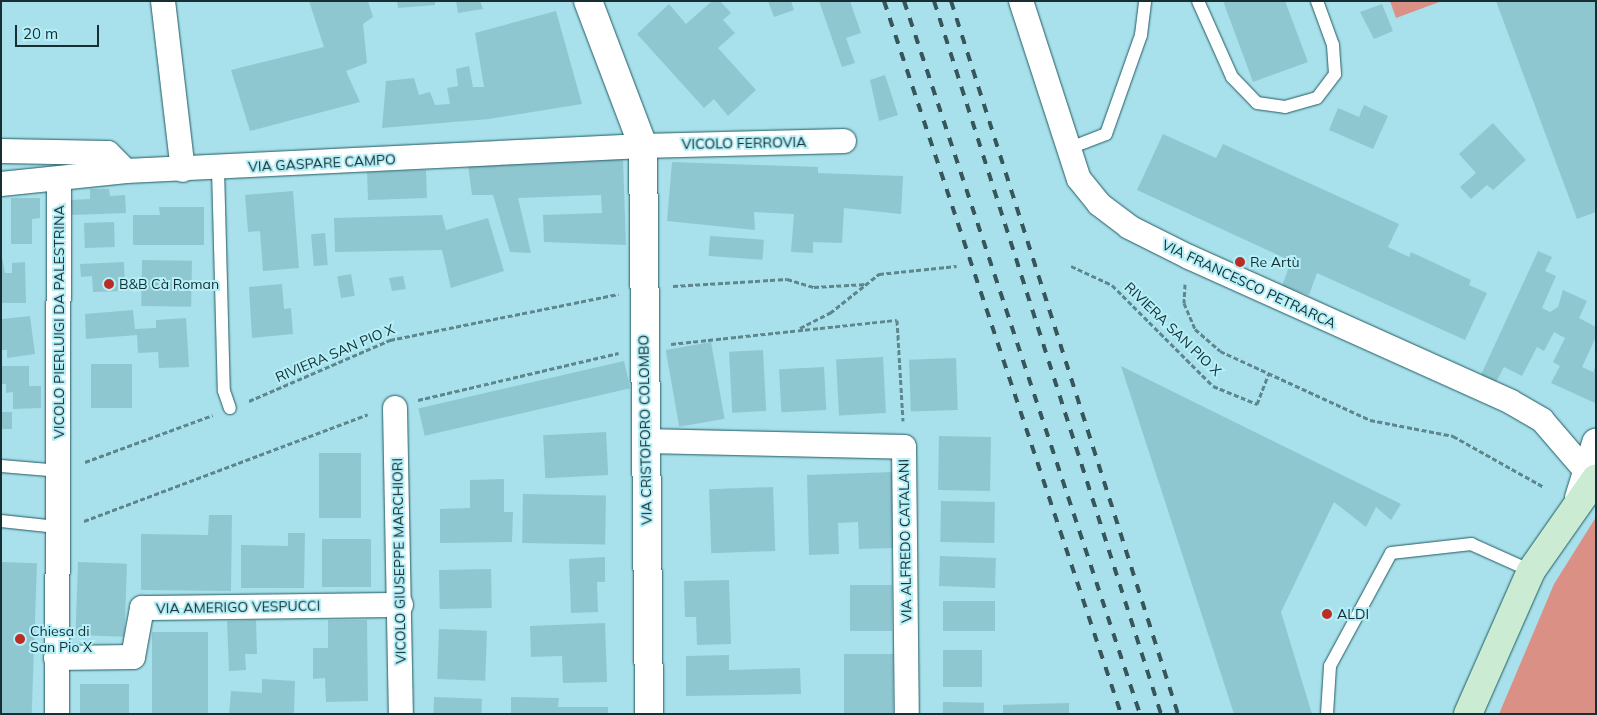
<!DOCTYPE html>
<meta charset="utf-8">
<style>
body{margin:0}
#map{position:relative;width:1597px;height:715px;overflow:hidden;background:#a8e1eb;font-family:Mulish,sans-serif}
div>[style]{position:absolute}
.green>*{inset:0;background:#db9085}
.building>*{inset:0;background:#8ec7d0;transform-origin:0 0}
.path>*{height:3px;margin-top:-1.5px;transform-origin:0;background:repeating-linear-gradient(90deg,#5e868d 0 5px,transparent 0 7.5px)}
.roads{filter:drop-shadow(0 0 1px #225a63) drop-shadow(0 0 1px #225a63)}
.service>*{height:12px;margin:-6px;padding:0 6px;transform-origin:6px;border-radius:6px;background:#fff}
.minor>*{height:24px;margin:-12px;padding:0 12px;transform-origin:12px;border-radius:12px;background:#fff}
.tertiary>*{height:28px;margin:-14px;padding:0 14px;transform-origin:14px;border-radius:14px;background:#fff}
.secondary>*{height:28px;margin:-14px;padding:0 14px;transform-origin:14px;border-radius:14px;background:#cbebd2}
.rail>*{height:4px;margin-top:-2px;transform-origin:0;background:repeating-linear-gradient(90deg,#37565b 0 9px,transparent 0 18px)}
.dots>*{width:14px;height:14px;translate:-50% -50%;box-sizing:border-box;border:2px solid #b5eff8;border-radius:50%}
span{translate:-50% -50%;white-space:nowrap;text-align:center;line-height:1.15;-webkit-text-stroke:4px #b5eff8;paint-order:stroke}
.street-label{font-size:14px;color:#172e32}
.poi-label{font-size:14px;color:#172e32}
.left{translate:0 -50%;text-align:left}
.frame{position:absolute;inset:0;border:2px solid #172e32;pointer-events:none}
.scale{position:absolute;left:15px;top:25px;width:84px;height:22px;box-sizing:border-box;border:2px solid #172e32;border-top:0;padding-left:6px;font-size:15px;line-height:18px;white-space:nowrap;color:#172e32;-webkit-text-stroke:4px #b5eff8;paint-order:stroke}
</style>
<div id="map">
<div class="green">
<i style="clip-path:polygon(1390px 1px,1442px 1px,1396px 18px)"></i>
<i style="clip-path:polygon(1596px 517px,1596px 714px,1499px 714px,1554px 584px)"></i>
</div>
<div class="building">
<i style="clip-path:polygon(309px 1px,368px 1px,373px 17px,363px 24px,367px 63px,346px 71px,360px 102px,250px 131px,231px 70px,324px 47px)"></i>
<i style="clip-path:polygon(397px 1px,435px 1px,435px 5px,398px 8px)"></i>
<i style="clip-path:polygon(456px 1px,480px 1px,483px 9px,458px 13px)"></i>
<i style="clip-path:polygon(712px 1px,720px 1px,731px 13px,723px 20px,735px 33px,718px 48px,756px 90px,728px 116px,714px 99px,704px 108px,637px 34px,669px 4px,686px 24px)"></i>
<i style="clip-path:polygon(768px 1px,791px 1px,794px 10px,774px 17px)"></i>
<i style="clip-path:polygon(819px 1px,850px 1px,861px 33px,846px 38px,855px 63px,842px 67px)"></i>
<i style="clip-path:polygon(1223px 1px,1285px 1px,1308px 62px,1253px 82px)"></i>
<i style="clip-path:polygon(1496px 1px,1596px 1px,1596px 212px,1577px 219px)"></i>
<i style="clip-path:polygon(1382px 4px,1393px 31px,1374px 39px,1360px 12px)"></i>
<i style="clip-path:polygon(556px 11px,582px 104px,489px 119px,382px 128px,386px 81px,414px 78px,419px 95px,430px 92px,435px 105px,450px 104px,447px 88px,458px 86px,456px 69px,469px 66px,473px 87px,484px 87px,475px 33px)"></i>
<i style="clip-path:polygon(885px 75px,898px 115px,879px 121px,870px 80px)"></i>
<i style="clip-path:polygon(1364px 105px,1388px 116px,1373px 149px,1329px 130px,1338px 108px,1359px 117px)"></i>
<i style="clip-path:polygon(1493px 123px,1526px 160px,1493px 190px,1487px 185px,1471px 199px,1460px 187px,1476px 173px,1459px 154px)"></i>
<i style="clip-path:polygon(1163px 134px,1216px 158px,1223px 144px,1399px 224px,1388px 247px,1409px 257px,1411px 252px,1471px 280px,1469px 285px,1487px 293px,1465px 340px,1317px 273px,1309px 295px,1282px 286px,1291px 261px,1137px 190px)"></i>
<i style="clip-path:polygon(623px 159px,626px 245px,544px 242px,543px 215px,602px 213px,601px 195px,518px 198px,531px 253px,510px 252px,493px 195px,472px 195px,468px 165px)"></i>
<i style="clip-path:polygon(672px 162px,818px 167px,818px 173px,903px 176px,901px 214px,844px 208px,842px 243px,813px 242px,813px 253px,791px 252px,794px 214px,754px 212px,755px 230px,667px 221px)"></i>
<i style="left:426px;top:170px;width:28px;height:59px;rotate:88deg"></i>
<i style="clip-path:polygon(90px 189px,109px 189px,110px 196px,125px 195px,126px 213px,72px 215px,71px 200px,90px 199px)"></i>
<i style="clip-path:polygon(293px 191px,299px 268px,263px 271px,260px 231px,248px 232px,245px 195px)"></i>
<i style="clip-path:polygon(11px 198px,40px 198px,40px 218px,32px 219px,32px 244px,11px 244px)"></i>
<i style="clip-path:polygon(159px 207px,204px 207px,204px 245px,133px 245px,133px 215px,160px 215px)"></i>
<i style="clip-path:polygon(442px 215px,446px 230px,488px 218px,504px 271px,451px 288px,442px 250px,335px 252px,334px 218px)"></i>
<i style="left:114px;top:222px;width:25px;height:30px;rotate:88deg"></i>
<i style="left:325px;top:233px;width:32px;height:14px;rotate:85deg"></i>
<i style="left:710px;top:236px;width:54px;height:20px;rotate:4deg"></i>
<i style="clip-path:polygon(1px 251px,5px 273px,12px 273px,12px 263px,25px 262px,26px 303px,1px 303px)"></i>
<i style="clip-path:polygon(1538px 251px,1552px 257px,1545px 271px,1556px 276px,1542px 308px,1550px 312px,1558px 307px,1563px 290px,1587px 301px,1579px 318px,1596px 327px,1596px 337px,1582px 367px,1593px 372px,1596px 366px,1595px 403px,1551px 383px,1560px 366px,1553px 362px,1565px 338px,1554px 332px,1544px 351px,1537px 347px,1522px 376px,1504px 367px,1495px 384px,1480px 377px)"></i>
<i style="left:142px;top:260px;width:50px;height:46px;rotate:1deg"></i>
<i style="clip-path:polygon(124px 262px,125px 291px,93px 292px,92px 276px,81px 277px,80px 264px)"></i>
<i style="left:351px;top:274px;width:22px;height:14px;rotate:80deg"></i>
<i style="clip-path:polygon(403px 276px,406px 289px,392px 291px,389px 278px)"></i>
<i style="clip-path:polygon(282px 284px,284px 309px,291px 308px,293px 334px,252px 338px,249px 287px)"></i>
<i style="clip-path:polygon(133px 310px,135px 329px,156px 328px,156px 320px,186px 318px,189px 367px,159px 368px,158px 352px,138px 353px,137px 335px,86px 339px,85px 314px)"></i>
<i style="clip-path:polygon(30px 316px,35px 354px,7px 358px,7px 350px,1px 350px,2px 319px)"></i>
<i style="left:711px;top:342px;width:78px;height:46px;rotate:80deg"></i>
<i style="left:763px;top:350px;width:61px;height:34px;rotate:87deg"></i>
<i style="left:883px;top:357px;width:56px;height:47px;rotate:87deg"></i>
<i style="left:956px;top:358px;width:52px;height:47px;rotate:88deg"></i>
<i style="left:624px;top:361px;width:28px;height:211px;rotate:77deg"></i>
<i style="left:91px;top:364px;width:41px;height:44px"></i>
<i style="clip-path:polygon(1px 366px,29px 366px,29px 386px,41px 386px,41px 408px,13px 409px,13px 392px,6px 393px,6px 384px,1px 384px)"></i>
<i style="clip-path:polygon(1121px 366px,1401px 504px,1391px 520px,1376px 507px,1366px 527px,1334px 502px,1281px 612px,1312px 714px,1234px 714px)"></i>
<i style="left:824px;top:367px;width:43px;height:45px;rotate:87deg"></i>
<i style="left:1px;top:412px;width:11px;height:17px"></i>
<i style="left:606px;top:432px;width:43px;height:63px;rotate:87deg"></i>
<i style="left:939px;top:436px;width:52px;height:54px;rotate:1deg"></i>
<i style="left:319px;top:453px;width:42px;height:65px"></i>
<i style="clip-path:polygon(893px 472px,895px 548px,859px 549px,858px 522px,838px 523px,839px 554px,809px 555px,807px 475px)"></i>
<i style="clip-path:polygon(504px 479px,504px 512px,513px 512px,512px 542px,440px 543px,440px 509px,470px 508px,470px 480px)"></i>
<i style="left:773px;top:487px;width:64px;height:64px;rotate:88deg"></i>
<i style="left:523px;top:494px;width:83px;height:49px;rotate:1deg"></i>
<i style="left:941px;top:501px;width:54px;height:41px;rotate:1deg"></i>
<i style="clip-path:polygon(209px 515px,232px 515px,231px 591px,141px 590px,141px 534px,208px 535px)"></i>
<i style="clip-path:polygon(288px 533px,305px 533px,304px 588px,241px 588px,241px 545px,288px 546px)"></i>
<i style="left:322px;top:539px;width:49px;height:48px"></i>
<i style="left:940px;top:556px;width:56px;height:30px;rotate:2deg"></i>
<i style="clip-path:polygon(605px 557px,605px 582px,597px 582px,598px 612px,571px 613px,569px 559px)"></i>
<i style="left:1px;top:562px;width:36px;height:152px;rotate:2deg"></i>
<i style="left:78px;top:562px;width:49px;height:73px;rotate:2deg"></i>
<i style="left:491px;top:569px;width:39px;height:52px;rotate:89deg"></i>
<i style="clip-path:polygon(729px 580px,731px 644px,697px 645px,696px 617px,685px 617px,684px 581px)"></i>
<i style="left:892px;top:585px;width:46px;height:42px;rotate:90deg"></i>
<i style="left:943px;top:601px;width:52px;height:30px"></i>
<i style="clip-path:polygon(256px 620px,257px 654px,245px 654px,246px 670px,229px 671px,227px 621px)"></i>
<i style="clip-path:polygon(328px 620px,367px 620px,368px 701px,326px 702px,325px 678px,313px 679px,313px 648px,328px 648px)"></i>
<i style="clip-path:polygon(605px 623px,607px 682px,563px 683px,562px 656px,531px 657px,530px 626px)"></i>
<i style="left:439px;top:629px;width:48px;height:50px;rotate:2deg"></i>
<i style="left:208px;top:632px;width:82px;height:56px;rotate:90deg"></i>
<i style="left:982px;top:650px;width:37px;height:39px;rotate:90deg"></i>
<i style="left:844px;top:654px;width:49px;height:60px"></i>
<i style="clip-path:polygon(729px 655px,729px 670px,800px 668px,801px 694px,686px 696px,686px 656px)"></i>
<i style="clip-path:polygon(262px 679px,295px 681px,294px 714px,229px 714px,231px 691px,262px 693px)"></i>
<i style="left:129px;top:684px;width:30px;height:49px;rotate:90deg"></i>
<i style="left:434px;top:697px;width:48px;height:17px;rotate:2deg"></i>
<i style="clip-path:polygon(511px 697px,559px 698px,558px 707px,608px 707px,608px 714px,511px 714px)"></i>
<i style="left:943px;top:702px;width:41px;height:12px;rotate:1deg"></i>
<i style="clip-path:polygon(1069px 703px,1069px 714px,1003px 714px,1003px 705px)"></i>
</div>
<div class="path">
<i style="left:1071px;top:266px;width:45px;rotate:24.9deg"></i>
<i style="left:1112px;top:285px;width:143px;rotate:45deg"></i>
<i style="left:1213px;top:386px;width:48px;rotate:22.2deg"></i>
<i style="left:1257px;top:404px;width:33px;rotate:-69deg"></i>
<i style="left:1185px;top:284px;width:19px;rotate:93deg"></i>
<i style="left:1184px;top:303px;width:28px;rotate:67deg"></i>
<i style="left:1195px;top:329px;width:33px;rotate:41deg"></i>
<i style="left:1220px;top:351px;width:165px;rotate:24.7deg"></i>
<i style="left:1370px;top:420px;width:85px;rotate:10.9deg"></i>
<i style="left:1453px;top:436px;width:104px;rotate:29.3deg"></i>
<i style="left:673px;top:286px;width:114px;rotate:-3.5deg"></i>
<i style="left:787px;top:279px;width:28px;rotate:17deg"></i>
<i style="left:814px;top:287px;width:53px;rotate:-3.2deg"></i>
<i style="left:800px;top:328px;width:34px;rotate:-27deg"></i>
<i style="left:830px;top:313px;width:63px;rotate:-38.5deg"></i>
<i style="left:879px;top:274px;width:78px;rotate:-5.9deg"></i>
<i style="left:671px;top:344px;width:227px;rotate:-6.1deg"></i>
<i style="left:897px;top:320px;width:101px;rotate:86.6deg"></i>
<i style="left:418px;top:400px;width:206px;rotate:-13.2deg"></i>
<i style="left:249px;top:401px;width:154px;rotate:-23.4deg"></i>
<i style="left:390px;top:340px;width:233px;rotate:-11.4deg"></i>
<i style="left:85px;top:462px;width:136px;rotate:-20.2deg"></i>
<i style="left:84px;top:521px;width:303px;rotate:-20.6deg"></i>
</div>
<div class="roads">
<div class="service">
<i style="left:1198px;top:1px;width:83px;rotate:65.9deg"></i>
<i style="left:1232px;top:77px;width:36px;rotate:46deg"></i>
<i style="left:1257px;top:103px;width:28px;rotate:8deg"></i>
<i style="left:1285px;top:107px;width:33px;rotate:-16deg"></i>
<i style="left:1317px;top:98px;width:30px;rotate:-53deg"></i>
<i style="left:1335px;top:74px;width:29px;rotate:-94deg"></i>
<i style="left:1333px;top:45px;width:47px;rotate:-110deg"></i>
<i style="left:1068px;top:139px;width:10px;rotate:45deg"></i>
<i style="left:1075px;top:146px;width:33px;rotate:-21deg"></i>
<i style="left:1106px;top:134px;width:105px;rotate:-70.5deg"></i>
<i style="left:1141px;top:35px;width:34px;rotate:-83deg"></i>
<i style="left:218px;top:169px;width:222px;rotate:88.5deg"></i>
<i style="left:224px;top:391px;width:18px;rotate:71deg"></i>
<i style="left:1px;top:466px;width:60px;rotate:4.8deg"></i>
<i style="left:1px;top:521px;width:56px;rotate:6.1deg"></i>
<i style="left:1327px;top:714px;width:48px;rotate:-86.4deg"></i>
<i style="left:1330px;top:666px;width:128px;rotate:-61.6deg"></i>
<i style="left:1391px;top:553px;width:81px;rotate:-6.4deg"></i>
<i style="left:1471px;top:544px;width:66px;rotate:24.2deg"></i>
</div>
<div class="minor">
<i style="left:163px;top:1px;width:170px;rotate:83.3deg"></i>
<i style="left:1021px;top:1px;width:187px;rotate:72deg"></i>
<i style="left:1079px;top:179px;width:32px;rotate:51deg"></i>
<i style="left:1099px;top:204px;width:38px;rotate:37deg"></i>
<i style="left:1129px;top:227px;width:67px;rotate:26.6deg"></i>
<i style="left:1189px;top:257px;width:353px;rotate:24.2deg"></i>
<i style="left:1511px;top:402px;width:36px;rotate:30deg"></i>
<i style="left:1542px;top:420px;width:66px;rotate:49.3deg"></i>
<i style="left:1px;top:151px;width:107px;rotate:1.1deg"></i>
<i style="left:108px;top:153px;width:25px;rotate:45deg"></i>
<i style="left:1px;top:184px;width:126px;rotate:-5.9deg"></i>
<i style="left:126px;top:171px;width:518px;rotate:-2.77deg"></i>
<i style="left:643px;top:146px;width:201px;rotate:-1.4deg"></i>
<i style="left:395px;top:408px;width:306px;rotate:88.9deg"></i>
<i style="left:646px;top:441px;width:258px;rotate:1.3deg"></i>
<i style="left:904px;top:447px;width:267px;rotate:89.4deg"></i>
<i style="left:56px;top:658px;width:77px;rotate:-0.7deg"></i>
<i style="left:133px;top:657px;width:50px;rotate:-79.6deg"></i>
<i style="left:142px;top:608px;width:259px;rotate:-0.7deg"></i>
<i style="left:57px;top:714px;width:534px;rotate:-89.79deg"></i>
</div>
<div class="tertiary">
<i style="left:588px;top:1px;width:155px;rotate:69.2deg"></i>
<i style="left:643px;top:146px;width:568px;rotate:89.39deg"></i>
<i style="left:1579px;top:498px;width:58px;rotate:-72.8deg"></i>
</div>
<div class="secondary">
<i style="left:1468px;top:714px;width:156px;rotate:-66.2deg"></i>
<i style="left:1531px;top:571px;width:113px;rotate:-55deg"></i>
</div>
</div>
<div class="rail">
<i style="left:884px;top:1px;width:751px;rotate:71.61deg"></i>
<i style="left:904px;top:1px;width:751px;rotate:71.69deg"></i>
<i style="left:934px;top:1px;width:748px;rotate:72.34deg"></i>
<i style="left:951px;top:1px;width:748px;rotate:72.34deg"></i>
</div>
<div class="dots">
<i style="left:1240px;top:262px;background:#bb2d24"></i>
<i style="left:109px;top:284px;background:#bb2d24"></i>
<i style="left:1327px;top:614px;background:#bb2d24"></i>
<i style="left:20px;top:639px;background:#bb2d24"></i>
</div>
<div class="street-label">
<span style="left:744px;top:143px;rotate:-1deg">VICOLO FERROVIA</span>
<span style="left:322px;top:163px;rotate:-3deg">VIA GASPARE CAMPO</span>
<span style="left:1249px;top:284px;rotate:25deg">VIA FRANCESCO PETRARCA</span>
<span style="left:59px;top:322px;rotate:-90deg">VICOLO PIERLUIGI DA PALESTRINA</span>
<span style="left:1173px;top:329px;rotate:44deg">RIVIERA SAN PIO X</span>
<span style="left:335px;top:353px;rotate:-23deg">RIVIERA SAN PIO X</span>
<span style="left:645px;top:430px;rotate:-91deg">VIA CRISTOFORO COLOMBO</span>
<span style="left:905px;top:541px;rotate:-91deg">VIA ALFREDO CATALANI</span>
<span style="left:399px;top:561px;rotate:-91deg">VICOLO GIUSEPPE MARCHIORI</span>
<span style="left:238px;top:607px;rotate:-1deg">VIA AMERIGO VESPUCCI</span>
</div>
<div class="poi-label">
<span class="left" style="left:1250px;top:262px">Re Artù</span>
<span class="left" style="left:119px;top:284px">B&amp;B Cà Roman</span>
<span class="left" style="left:1337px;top:614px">ALDI</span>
<span class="left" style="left:30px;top:639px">Chiesa di<br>San Pio X</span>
</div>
<div class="frame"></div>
<div class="scale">20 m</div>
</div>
